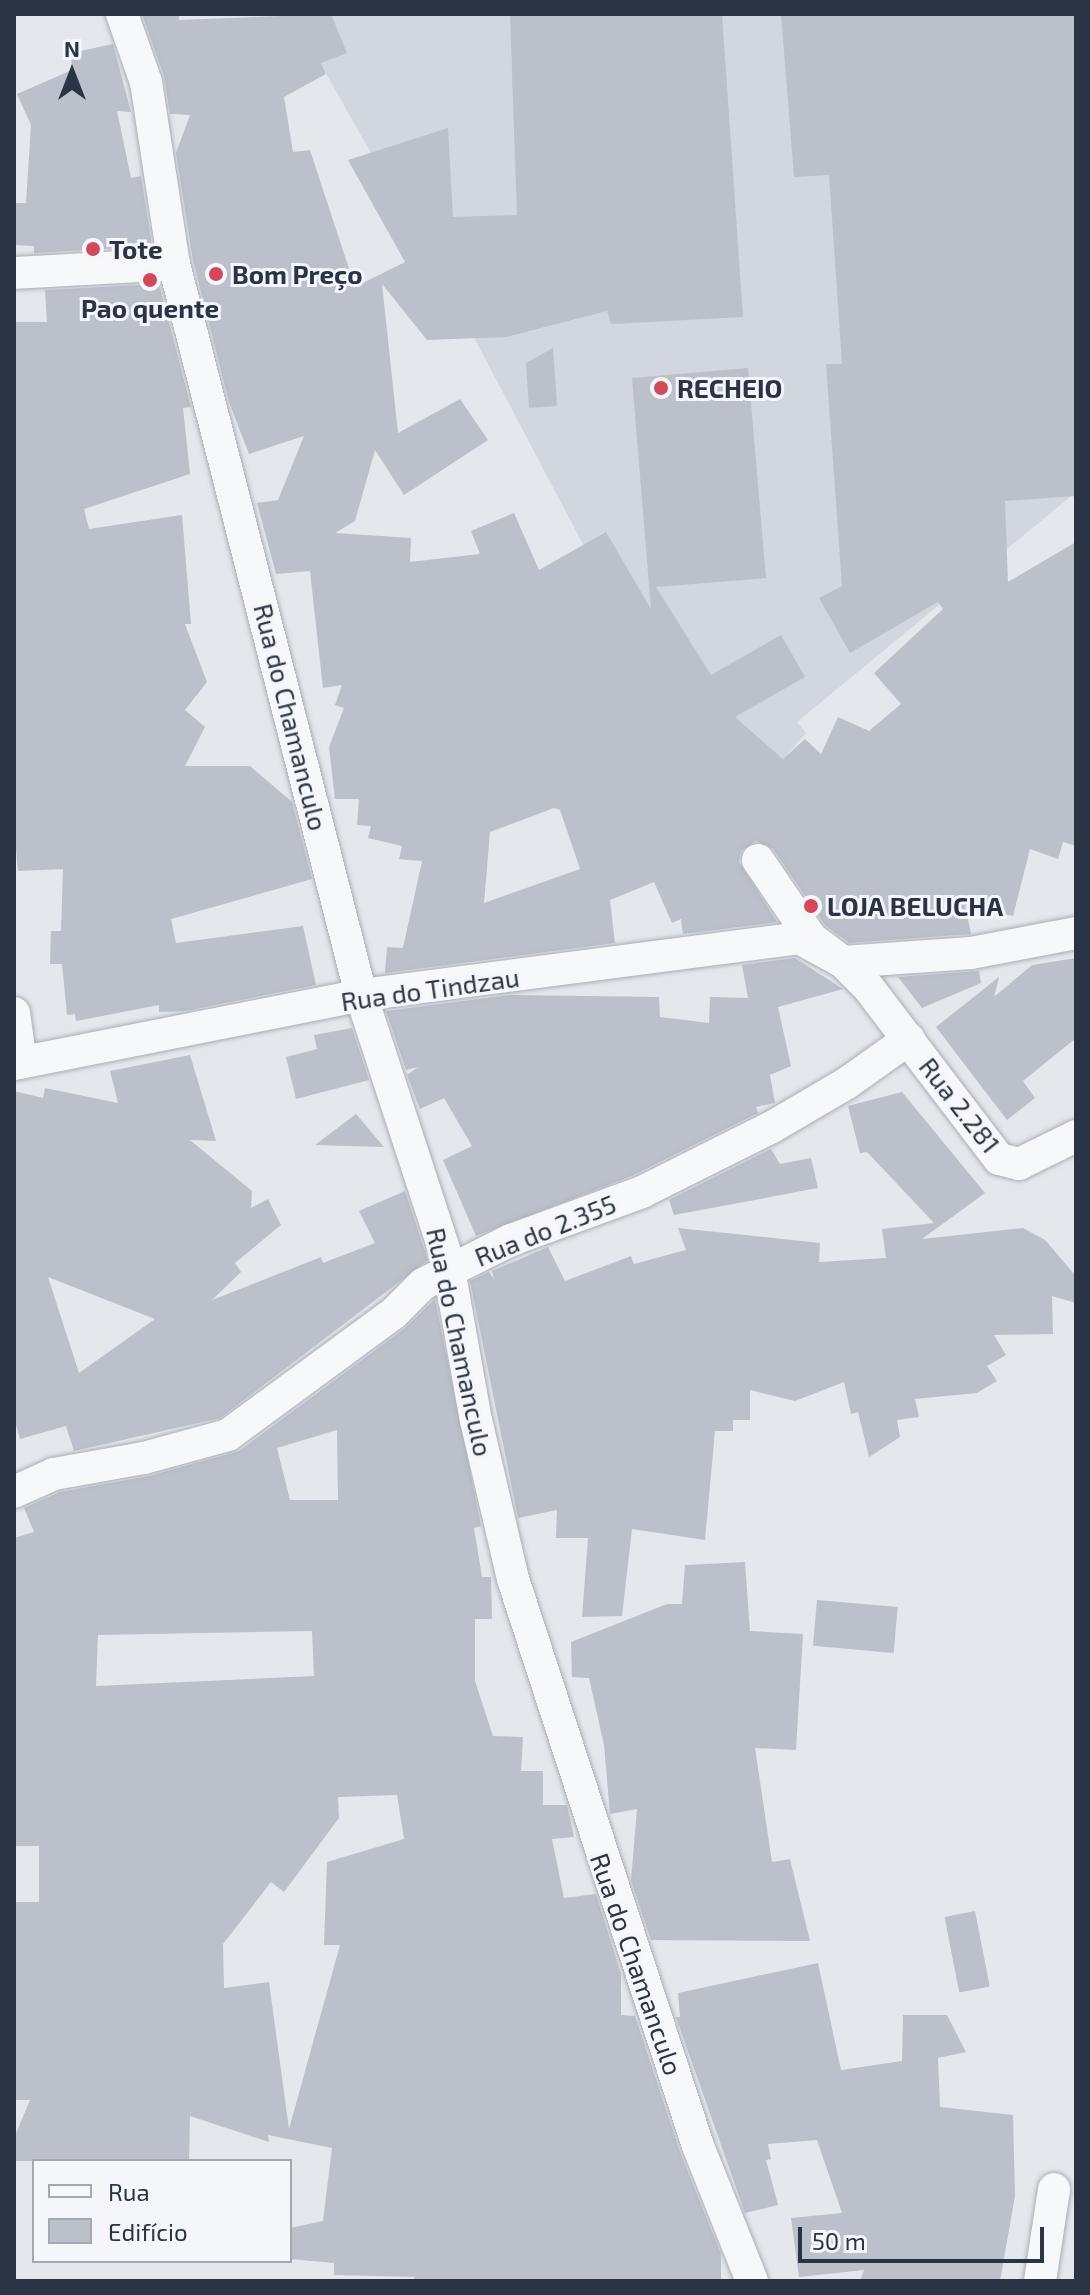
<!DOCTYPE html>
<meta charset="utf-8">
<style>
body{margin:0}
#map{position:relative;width:1090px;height:2295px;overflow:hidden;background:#e4e7ec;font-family:"Exo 2",sans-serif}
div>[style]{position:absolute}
.built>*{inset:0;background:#d2d6de}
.building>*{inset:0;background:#bbc0ca;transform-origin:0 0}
.roads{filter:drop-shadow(0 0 2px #a9aeb7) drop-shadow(0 0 2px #a9aeb7)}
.minor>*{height:32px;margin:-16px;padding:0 16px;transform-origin:16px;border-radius:16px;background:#f7f8fa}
.dots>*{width:22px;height:22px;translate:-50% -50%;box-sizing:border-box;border:4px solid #f4f6f9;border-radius:50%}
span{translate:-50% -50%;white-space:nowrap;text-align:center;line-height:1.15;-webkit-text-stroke:6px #f4f6f9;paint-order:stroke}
.poi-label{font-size:26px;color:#2b3445;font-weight:700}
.left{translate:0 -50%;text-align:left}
.street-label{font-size:26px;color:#2b3445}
.frame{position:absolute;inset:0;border:16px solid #2b3445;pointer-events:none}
.legend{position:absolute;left:32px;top:2159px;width:260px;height:104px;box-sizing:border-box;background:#f4f6f9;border:2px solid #a4a8b1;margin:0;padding:10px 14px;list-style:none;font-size:24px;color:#2b3445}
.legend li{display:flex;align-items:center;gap:16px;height:40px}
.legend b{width:40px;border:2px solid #a4a8b1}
.north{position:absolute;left:32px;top:32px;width:80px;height:80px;-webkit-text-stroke:6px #f4f6f9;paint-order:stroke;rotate:0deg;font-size:22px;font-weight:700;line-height:32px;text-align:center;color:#2b3445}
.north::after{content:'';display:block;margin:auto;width:28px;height:36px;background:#2b3445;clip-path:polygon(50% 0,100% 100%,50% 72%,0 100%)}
.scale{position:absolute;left:798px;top:2227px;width:246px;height:36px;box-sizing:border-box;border:4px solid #2b3445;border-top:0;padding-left:10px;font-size:24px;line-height:28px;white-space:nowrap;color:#2b3445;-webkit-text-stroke:6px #f4f6f9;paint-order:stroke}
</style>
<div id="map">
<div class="built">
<i style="clip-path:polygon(300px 14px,1076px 14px,1076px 492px,797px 722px,806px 733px,729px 821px,460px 311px,323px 68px)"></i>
</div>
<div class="building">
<i style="clip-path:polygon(evenodd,142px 14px,179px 14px,179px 20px,331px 14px,347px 53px,321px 63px,326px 74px,284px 97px,293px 152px,310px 150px,355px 287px,405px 262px,348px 160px,448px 128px,453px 217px,517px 215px,510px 14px,722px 14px,743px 317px,611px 324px,607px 311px,506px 337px,427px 340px,382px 284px,398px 433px,460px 399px,488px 440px,404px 495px,375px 450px,355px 521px,335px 533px,411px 538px,410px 562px,480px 554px,471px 531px,514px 513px,539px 570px,606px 532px,651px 609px,632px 378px,748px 368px,766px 578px,656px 587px,711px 675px,781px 635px,805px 677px,735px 717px,783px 759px,805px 739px,821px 754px,838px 717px,869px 731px,901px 704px,874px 673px,943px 609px,938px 602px,850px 653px,819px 598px,842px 586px,826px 364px,842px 364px,829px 175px,794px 177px,781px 14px,1076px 14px,1076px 496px,1005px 501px,1008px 582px,1076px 542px,1076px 846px,1063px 842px,1058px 859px,1030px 849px,1013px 916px,965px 905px,971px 934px,849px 943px,825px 925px,773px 849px,756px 841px,741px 851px,739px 862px,777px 922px,683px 934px,681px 919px,672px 923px,654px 882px,610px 900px,615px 943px,385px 973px,387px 947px,403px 948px,422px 861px,399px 859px,402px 846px,368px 838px,371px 826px,357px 825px,359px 799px,335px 799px,329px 747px,344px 708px,335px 705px,342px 685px,323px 688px,310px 571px,276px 574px,257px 503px,278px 500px,304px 436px,249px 454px,229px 402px,193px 260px,176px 153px,190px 115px,170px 114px,164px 76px,142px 14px,554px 808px,560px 810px,580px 869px,484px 903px,490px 832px,554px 808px)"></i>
<i style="clip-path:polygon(113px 44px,131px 112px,117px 111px,131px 178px,141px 176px,152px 246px,34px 253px,34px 246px,14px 245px,14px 203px,26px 203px,31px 125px,17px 94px,72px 70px,71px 53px)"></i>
<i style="clip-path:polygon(159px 284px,191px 407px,183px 408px,190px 474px,84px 509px,89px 529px,182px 515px,191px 624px,185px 624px,207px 682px,185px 710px,205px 727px,185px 766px,250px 766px,292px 802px,312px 879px,171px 919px,176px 943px,303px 926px,316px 985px,185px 1011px,159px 1012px,159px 1005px,76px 1021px,75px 1014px,67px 1015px,62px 964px,50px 964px,51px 931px,61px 931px,63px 869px,18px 871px,14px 826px,14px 322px,47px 322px,45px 290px)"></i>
<i style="clip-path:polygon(553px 348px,557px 406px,529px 408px,526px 363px)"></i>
<i style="clip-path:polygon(795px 958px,843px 989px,778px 1007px,791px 1066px,770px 1075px,775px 1103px,756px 1107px,758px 1113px,634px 1175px,476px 1236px,443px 1160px,472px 1146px,444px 1098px,420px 1109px,407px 1075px,418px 1067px,406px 1070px,386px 1011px,510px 995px,659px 997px,660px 1017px,709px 1023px,710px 997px,748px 998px,742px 965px)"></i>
<i style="clip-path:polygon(1076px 958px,1076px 1038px,1023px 1081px,1035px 1098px,1007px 1120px,936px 1027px,999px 977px,994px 997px,1032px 965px)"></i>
<i style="clip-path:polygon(979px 971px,981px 983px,922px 1008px,898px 977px)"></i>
<i style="clip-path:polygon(352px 1028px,369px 1080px,296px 1099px,286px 1057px,317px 1049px,314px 1035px)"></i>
<i style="clip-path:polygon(evenodd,190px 1055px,216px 1141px,190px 1140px,252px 1191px,251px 1208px,268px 1199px,281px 1225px,235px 1263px,241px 1272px,212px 1300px,321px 1257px,323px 1263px,375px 1243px,359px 1211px,405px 1191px,428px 1260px,220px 1418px,74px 1451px,66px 1426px,20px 1439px,14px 1418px,14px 1091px,43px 1098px,45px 1088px,118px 1103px,110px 1071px,190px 1055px,48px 1277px,155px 1319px,79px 1373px,48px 1277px)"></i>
<i style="clip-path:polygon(902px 1092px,985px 1193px,922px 1239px,1023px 1228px,1045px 1240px,1076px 1276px,1076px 1303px,1052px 1296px,1053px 1334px,994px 1335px,1006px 1355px,987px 1366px,997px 1381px,977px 1393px,915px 1399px,919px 1417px,897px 1420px,900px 1437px,869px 1457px,858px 1412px,851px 1414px,844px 1382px,795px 1401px,750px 1390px,750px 1420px,733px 1420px,733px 1431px,715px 1431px,705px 1540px,632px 1529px,622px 1616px,582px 1617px,588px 1538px,556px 1538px,557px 1510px,518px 1518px,470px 1281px,489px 1272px,494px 1279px,492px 1271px,548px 1247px,565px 1281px,631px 1256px,634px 1264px,686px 1250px,678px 1228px,820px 1243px,819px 1262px,886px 1258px,882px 1229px,934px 1223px,867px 1152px,860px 1153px,848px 1106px)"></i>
<i style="clip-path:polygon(356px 1114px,384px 1147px,315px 1145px)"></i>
<i style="clip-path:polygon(771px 1149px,780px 1164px,811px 1158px,818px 1188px,674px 1215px,669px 1200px)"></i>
<i style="clip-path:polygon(evenodd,435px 1299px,481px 1526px,474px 1528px,482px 1577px,491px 1577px,492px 1619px,475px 1619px,475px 1681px,493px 1736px,523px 1737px,521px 1771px,543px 1771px,543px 1805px,567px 1805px,574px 1837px,552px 1839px,564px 1898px,596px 1894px,621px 1974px,621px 2015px,635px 2016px,680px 2152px,721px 2254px,721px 2281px,414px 2281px,414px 2277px,334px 2275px,334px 2263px,290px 2259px,290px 2228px,323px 2221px,332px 2148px,268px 2135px,269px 2142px,190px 2116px,189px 2161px,14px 2161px,14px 2138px,30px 2100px,14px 2100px,14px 1902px,39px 1902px,39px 1846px,14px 1846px,14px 1538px,34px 1532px,24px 1508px,60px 1492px,149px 1476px,239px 1451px,404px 1329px,435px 1299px,337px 1430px,338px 1500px,290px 1500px,277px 1448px,337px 1430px,435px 1299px,312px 1631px,314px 1676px,96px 1686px,98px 1635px,312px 1631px,435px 1299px,397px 1795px,404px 1839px,327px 1862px,324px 1945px,340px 1945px,289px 2129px,269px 1982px,224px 1988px,223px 1944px,271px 1882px,284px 1892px,339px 1818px,338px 1797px,397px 1795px)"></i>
<i style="clip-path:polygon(745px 1562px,750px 1631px,803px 1634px,796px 1750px,755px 1748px,772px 1862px,790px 1859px,810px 1941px,651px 1940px,631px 1880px,637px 1809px,610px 1814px,604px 1745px,589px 1678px,572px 1677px,571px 1642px,667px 1604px,682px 1604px,685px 1565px)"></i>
<i style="left:817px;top:1600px;width:81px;height:46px;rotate:5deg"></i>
<i style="left:975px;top:1911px;width:77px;height:31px;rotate:79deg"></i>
<i style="clip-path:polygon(818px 1963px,841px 2070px,902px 2061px,903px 2015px,947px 2015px,966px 2052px,938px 2058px,940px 2107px,1013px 2115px,1015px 2196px,1000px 2281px,860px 2281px,864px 2270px,799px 2277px,791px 2218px,842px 2213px,817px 2140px,768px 2144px,771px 2159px,766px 2160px,778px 2205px,745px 2213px,676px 2017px,680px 2017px,678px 1993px)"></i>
</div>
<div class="roads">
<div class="minor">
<i style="left:122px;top:14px;width:72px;rotate:70.6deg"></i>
<i style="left:146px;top:82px;width:184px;rotate:81.3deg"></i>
<i style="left:14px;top:273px;width:160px;rotate:-3.2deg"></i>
<i style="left:174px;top:264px;width:755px;rotate:75.65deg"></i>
<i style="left:361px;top:995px;width:277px;rotate:71.9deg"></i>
<i style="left:447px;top:1258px;width:165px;rotate:79.9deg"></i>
<i style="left:476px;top:1420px;width:163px;rotate:76.9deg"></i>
<i style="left:513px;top:1579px;width:596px;rotate:71.93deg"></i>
<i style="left:698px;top:2146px;width:145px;rotate:68.2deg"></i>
<i style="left:758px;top:860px;width:94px;rotate:55.8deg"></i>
<i style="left:811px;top:938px;width:40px;rotate:37deg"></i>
<i style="left:843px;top:962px;width:128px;rotate:-4deg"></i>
<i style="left:971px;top:953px;width:107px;rotate:-10.8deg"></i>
<i style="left:14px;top:1013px;width:50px;rotate:82deg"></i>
<i style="left:14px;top:1064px;width:354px;rotate:-11.2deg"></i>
<i style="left:361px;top:995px;width:442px;rotate:-7.4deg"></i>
<i style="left:799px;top:938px;width:50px;rotate:28.6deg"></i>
<i style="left:843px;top:962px;width:35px;rotate:45deg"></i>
<i style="left:868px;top:987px;width:216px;rotate:52.7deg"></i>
<i style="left:999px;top:1159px;width:21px;rotate:14deg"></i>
<i style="left:1019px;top:1164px;width:64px;rotate:-26.2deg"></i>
<i style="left:14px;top:1492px;width:44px;rotate:-24.2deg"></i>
<i style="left:54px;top:1474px;width:91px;rotate:-10.1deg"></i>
<i style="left:144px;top:1458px;width:87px;rotate:-15.3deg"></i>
<i style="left:228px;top:1435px;width:205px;rotate:-36.3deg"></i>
<i style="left:393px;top:1314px;width:42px;rotate:-45deg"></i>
<i style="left:423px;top:1284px;width:98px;rotate:-26.6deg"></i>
<i style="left:511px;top:1240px;width:140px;rotate:-20.1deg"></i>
<i style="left:642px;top:1192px;width:145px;rotate:-26.6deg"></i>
<i style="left:772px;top:1127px;width:87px;rotate:-30.4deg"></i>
<i style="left:847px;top:1083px;width:76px;rotate:-35.4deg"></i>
<i style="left:1040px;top:2281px;width:93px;rotate:-81.3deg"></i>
</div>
</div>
<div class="dots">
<i style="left:93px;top:249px;background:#d1495b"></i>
<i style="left:216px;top:274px;background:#d1495b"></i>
<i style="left:150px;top:280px;background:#d1495b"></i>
<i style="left:661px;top:388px;background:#d1495b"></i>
<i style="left:811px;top:906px;background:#d1495b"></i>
</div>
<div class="poi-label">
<span class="left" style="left:109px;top:249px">Tote</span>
<span class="left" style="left:232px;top:274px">Bom Preço</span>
<span style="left:150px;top:308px">Pao quente</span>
<span class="left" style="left:677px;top:388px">RECHEIO</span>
<span class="left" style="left:827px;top:906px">LOJA BELUCHA</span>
</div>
<div class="street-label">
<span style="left:291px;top:717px;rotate:76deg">Rua do Chamanculo</span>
<span style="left:430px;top:989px;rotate:-8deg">Rua do Tindzau</span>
<span style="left:960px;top:1105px;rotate:52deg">Rua 2.281</span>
<span style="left:545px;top:1230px;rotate:-22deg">Rua do 2.355</span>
<span style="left:460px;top:1342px;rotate:78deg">Rua do Chamanculo</span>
<span style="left:637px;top:1964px;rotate:71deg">Rua do Chamanculo</span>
</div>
<div class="frame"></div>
<ul class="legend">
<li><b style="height:10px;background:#f7f8fa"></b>Rua</li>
<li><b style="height:22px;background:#bbc0ca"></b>Edifício</li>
</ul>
<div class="north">N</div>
<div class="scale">50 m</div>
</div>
